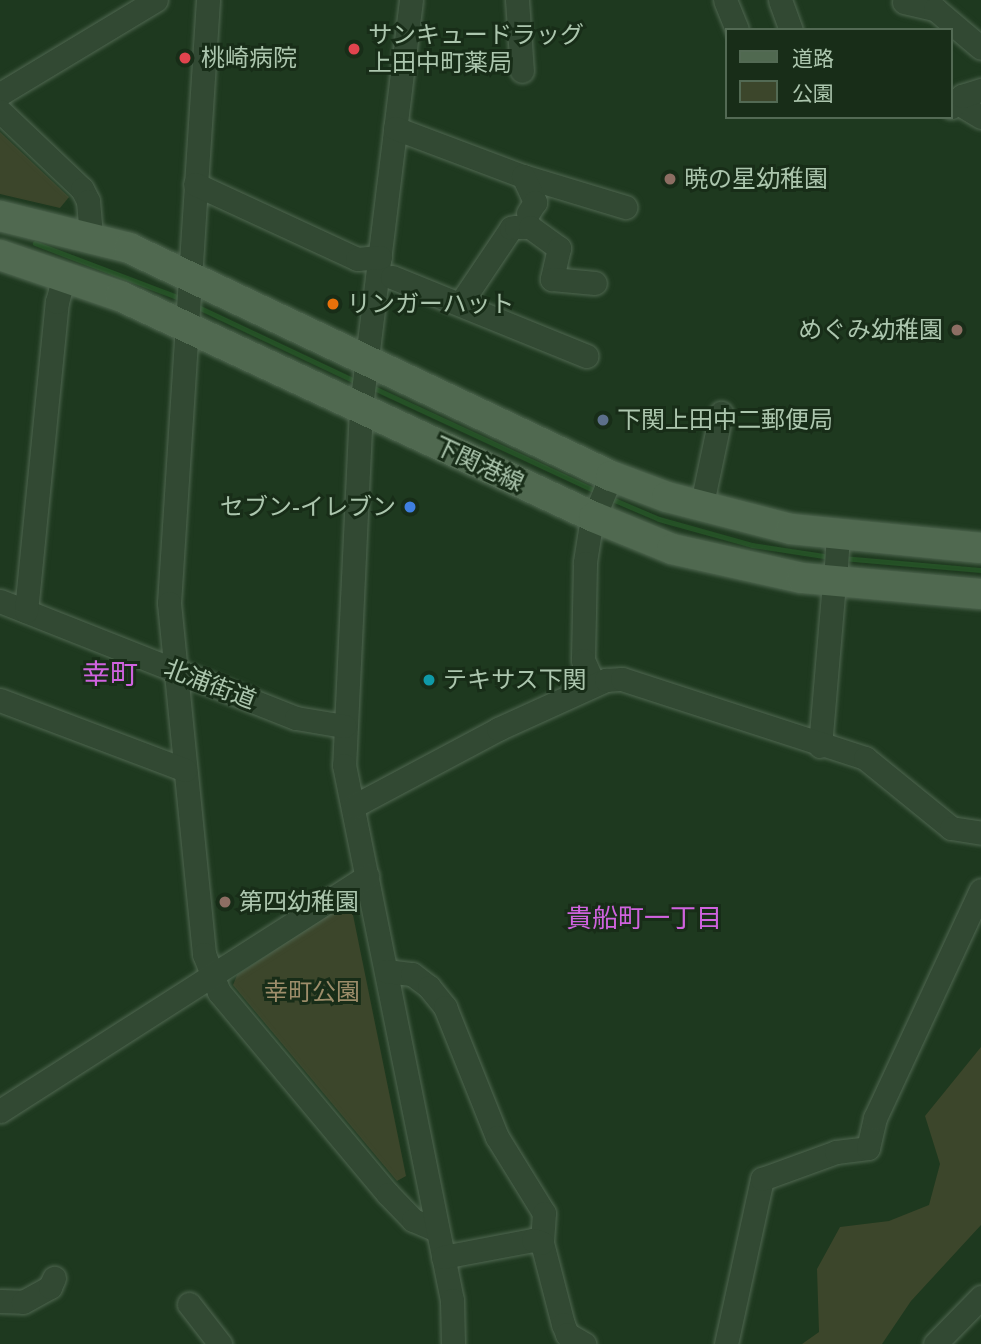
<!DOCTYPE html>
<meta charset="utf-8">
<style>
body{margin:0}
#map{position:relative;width:981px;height:1344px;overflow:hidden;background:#1e391f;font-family:Helvetica,"Noto Sans JP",sans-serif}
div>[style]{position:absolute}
.green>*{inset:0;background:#3c462b}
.stream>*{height:4.5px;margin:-2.25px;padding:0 2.25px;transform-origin:2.25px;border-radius:2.25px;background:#255126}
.roads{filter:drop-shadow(0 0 2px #506751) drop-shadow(0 0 2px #506751)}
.minor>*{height:23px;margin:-11.5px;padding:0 11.5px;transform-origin:11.5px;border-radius:11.5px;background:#324933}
.major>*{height:30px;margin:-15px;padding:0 15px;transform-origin:15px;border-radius:15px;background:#506950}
.dots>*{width:19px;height:19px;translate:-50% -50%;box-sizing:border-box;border:4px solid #182d18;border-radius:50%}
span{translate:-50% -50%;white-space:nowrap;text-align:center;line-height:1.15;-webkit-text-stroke:6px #182d18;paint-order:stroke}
.poi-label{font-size:24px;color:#acc6ae}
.left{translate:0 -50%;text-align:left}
.right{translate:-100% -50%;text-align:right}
.street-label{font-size:24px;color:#acc6ae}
.park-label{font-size:24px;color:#9d8d6a}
.neighbourhood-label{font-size:26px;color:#d063df}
.quarter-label{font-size:28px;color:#d063df}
.legend{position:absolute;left:725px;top:28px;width:228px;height:91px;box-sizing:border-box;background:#182d18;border:2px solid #536a54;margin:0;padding:9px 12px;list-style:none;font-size:21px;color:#acc6ae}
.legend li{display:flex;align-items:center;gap:14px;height:35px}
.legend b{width:35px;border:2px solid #536a54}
</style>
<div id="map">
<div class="green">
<i style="clip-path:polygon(0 132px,69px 197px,60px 208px,0 194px)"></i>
<i style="clip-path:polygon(340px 907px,352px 910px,406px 1176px,397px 1181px,233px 985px,237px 975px)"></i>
<i style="clip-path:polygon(981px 1047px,981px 1225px,911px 1301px,882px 1344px,802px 1344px,819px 1332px,817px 1269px,840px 1227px,889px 1221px,929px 1205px,940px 1164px,925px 1116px)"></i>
</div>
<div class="stream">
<i style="left:35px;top:243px;width:155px;rotate:20.8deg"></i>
<i style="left:194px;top:305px;width:180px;rotate:25.3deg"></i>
<i style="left:372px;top:387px;width:247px;rotate:24.9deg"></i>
<i style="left:610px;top:498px;width:53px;rotate:23.2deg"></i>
<i style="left:659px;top:519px;width:97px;rotate:15.6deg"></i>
<i style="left:752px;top:545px;width:79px;rotate:8.7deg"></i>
<i style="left:842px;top:558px;width:140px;rotate:4.9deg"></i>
</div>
<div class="roads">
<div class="minor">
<i style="left:208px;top:0;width:604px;rotate:93.7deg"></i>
<i style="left:169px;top:603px;width:353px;rotate:84.3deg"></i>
<i style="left:204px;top:954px;width:41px;rotate:68.5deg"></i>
<i style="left:219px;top:992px;width:263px;rotate:50.1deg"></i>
<i style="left:388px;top:1194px;width:36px;rotate:46deg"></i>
<i style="left:413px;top:1220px;width:26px;rotate:23deg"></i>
<i style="left:411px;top:0;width:411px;rotate:97deg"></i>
<i style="left:361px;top:408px;width:357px;rotate:92.7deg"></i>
<i style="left:344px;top:765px;width:546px;rotate:78.59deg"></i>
<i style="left:452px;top:1300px;width:44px;rotate:88.7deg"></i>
<i style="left:517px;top:0;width:71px;rotate:86deg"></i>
<i style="left:725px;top:0;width:32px;rotate:68deg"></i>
<i style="left:780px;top:0;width:32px;rotate:70deg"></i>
<i style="left:904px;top:2px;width:32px;rotate:13deg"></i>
<i style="left:935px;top:9px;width:60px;rotate:40.3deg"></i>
<i style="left:0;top:94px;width:182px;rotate:-31.1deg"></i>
<i style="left:956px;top:102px;width:29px;rotate:31deg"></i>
<i style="left:951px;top:107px;width:16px;rotate:-45deg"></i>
<i style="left:962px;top:96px;width:20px;rotate:-18deg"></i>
<i style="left:0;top:111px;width:113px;rotate:43.6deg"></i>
<i style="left:82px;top:189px;width:13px;rotate:63deg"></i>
<i style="left:88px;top:201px;width:34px;rotate:85deg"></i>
<i style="left:395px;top:128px;width:137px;rotate:20.6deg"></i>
<i style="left:523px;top:176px;width:107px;rotate:16.9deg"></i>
<i style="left:523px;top:176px;width:29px;rotate:65deg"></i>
<i style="left:535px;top:202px;width:13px;rotate:122deg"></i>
<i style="left:195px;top:184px;width:179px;rotate:24.8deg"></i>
<i style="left:357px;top:259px;width:23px;rotate:-5deg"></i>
<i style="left:392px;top:277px;width:210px;rotate:22.1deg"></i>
<i style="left:460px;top:304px;width:92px;rotate:-56.1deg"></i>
<i style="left:511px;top:228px;width:5px;rotate:-11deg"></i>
<i style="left:516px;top:227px;width:14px"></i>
<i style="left:530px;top:227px;width:36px;rotate:36deg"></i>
<i style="left:559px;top:248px;width:32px;rotate:103deg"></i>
<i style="left:552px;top:279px;width:43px;rotate:5.3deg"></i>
<i style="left:704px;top:494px;width:83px;rotate:-78.1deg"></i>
<i style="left:594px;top:517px;width:44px;rotate:-67.5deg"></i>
<i style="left:590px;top:530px;width:33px;rotate:99deg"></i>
<i style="left:585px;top:563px;width:97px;rotate:91.2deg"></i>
<i style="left:583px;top:660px;width:27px;rotate:66deg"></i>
<i style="left:835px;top:581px;width:46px;rotate:-86.3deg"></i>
<i style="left:0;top:601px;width:318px;rotate:21.6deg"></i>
<i style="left:296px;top:718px;width:49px;rotate:9.5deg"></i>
<i style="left:26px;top:611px;width:311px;rotate:-84.3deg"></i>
<i style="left:57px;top:302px;width:28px;rotate:-75deg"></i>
<i style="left:0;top:700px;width:198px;rotate:20.7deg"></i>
<i style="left:820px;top:746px;width:152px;rotate:-85.1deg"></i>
<i style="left:354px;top:806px;width:163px;rotate:-28.1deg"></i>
<i style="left:498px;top:729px;width:119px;rotate:-24.4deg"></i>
<i style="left:606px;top:680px;width:16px;rotate:-4deg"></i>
<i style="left:622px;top:679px;width:256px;rotate:18deg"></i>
<i style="left:865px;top:758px;width:111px;rotate:39.1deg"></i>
<i style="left:951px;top:828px;width:30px;rotate:9deg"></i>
<i style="left:386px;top:971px;width:26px;rotate:7deg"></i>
<i style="left:412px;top:974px;width:21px;rotate:37deg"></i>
<i style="left:429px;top:987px;width:26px;rotate:51deg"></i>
<i style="left:445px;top:1007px;width:140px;rotate:68.2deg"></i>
<i style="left:497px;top:1137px;width:89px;rotate:58.3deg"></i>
<i style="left:544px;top:1213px;width:30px;rotate:94deg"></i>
<i style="left:542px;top:1243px;width:84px;rotate:75.5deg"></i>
<i style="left:563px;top:1324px;width:11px;rotate:68deg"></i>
<i style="left:567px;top:1334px;width:20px;rotate:30deg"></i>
<i style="left:0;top:1111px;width:436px;rotate:-32.6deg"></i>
<i style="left:443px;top:1257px;width:92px;rotate:-10.7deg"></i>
<i style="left:533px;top:1240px;width:9px;rotate:18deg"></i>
<i style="left:0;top:1301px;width:23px;rotate:2deg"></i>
<i style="left:23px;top:1302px;width:31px;rotate:-29deg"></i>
<i style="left:50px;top:1287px;width:10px;rotate:-66deg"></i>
<i style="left:189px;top:1304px;width:51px;rotate:52.2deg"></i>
<i style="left:726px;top:1344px;width:169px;rotate:-77.7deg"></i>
<i style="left:762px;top:1179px;width:79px;rotate:-20deg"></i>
<i style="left:836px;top:1152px;width:32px;rotate:-7deg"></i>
<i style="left:868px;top:1148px;width:31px;rotate:-77deg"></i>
<i style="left:875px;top:1118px;width:251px;rotate:-65.1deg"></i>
<i style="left:935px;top:1344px;width:66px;rotate:-45.6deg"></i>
</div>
<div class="major">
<i style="left:0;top:216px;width:133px;rotate:13.9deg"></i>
<i style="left:129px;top:248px;width:533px;rotate:25.32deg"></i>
<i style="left:611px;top:476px;width:60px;rotate:20.6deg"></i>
<i style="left:667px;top:497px;width:128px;rotate:14.5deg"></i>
<i style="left:791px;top:529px;width:191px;rotate:5.7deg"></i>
<i style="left:0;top:255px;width:127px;rotate:18.9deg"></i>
<i style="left:120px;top:296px;width:523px;rotate:25deg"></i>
<i style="left:594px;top:517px;width:84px;rotate:22.3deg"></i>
<i style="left:672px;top:549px;width:133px;rotate:12.6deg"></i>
<i style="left:802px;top:578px;width:180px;rotate:5.1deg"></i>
</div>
</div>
<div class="dots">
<i style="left:354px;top:49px;background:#e0444e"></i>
<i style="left:185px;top:58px;background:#e0444e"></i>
<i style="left:670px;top:179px;background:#8d6e63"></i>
<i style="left:333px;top:304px;background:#e8710a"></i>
<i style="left:957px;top:330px;background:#8d6e63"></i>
<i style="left:603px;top:420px;background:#5c6f8a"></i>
<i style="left:410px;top:507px;background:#3f7fe0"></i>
<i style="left:429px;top:680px;background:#0f9aa8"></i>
<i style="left:225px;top:902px;background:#8d6e63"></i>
</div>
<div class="poi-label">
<span class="left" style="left:368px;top:49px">サンキュードラッグ<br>上田中町薬局</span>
<span class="left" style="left:201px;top:58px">桃崎病院</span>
<span class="left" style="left:684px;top:179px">暁の星幼稚園</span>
<span class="left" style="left:347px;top:304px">リンガーハット</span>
<span class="right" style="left:943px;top:330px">めぐみ幼稚園</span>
<span class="left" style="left:617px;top:420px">下関上田中二郵便局</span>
<span class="right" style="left:396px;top:507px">セブン-イレブン</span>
<span class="left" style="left:443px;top:680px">テキサス下関</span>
<span class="left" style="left:239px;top:902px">第四幼稚園</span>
</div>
<div class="street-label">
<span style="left:479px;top:464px;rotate:25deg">下関港線</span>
<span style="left:210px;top:684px;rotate:21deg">北浦街道</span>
</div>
<div class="park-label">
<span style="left:312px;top:992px">幸町公園</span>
</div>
<div class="neighbourhood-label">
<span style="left:644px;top:919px">貴船町一丁目</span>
</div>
<div class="quarter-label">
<span style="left:110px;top:675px">幸町</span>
</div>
<ul class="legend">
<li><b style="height:9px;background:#506950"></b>道路</li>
<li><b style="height:19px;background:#3c462b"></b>公園</li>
</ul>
</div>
